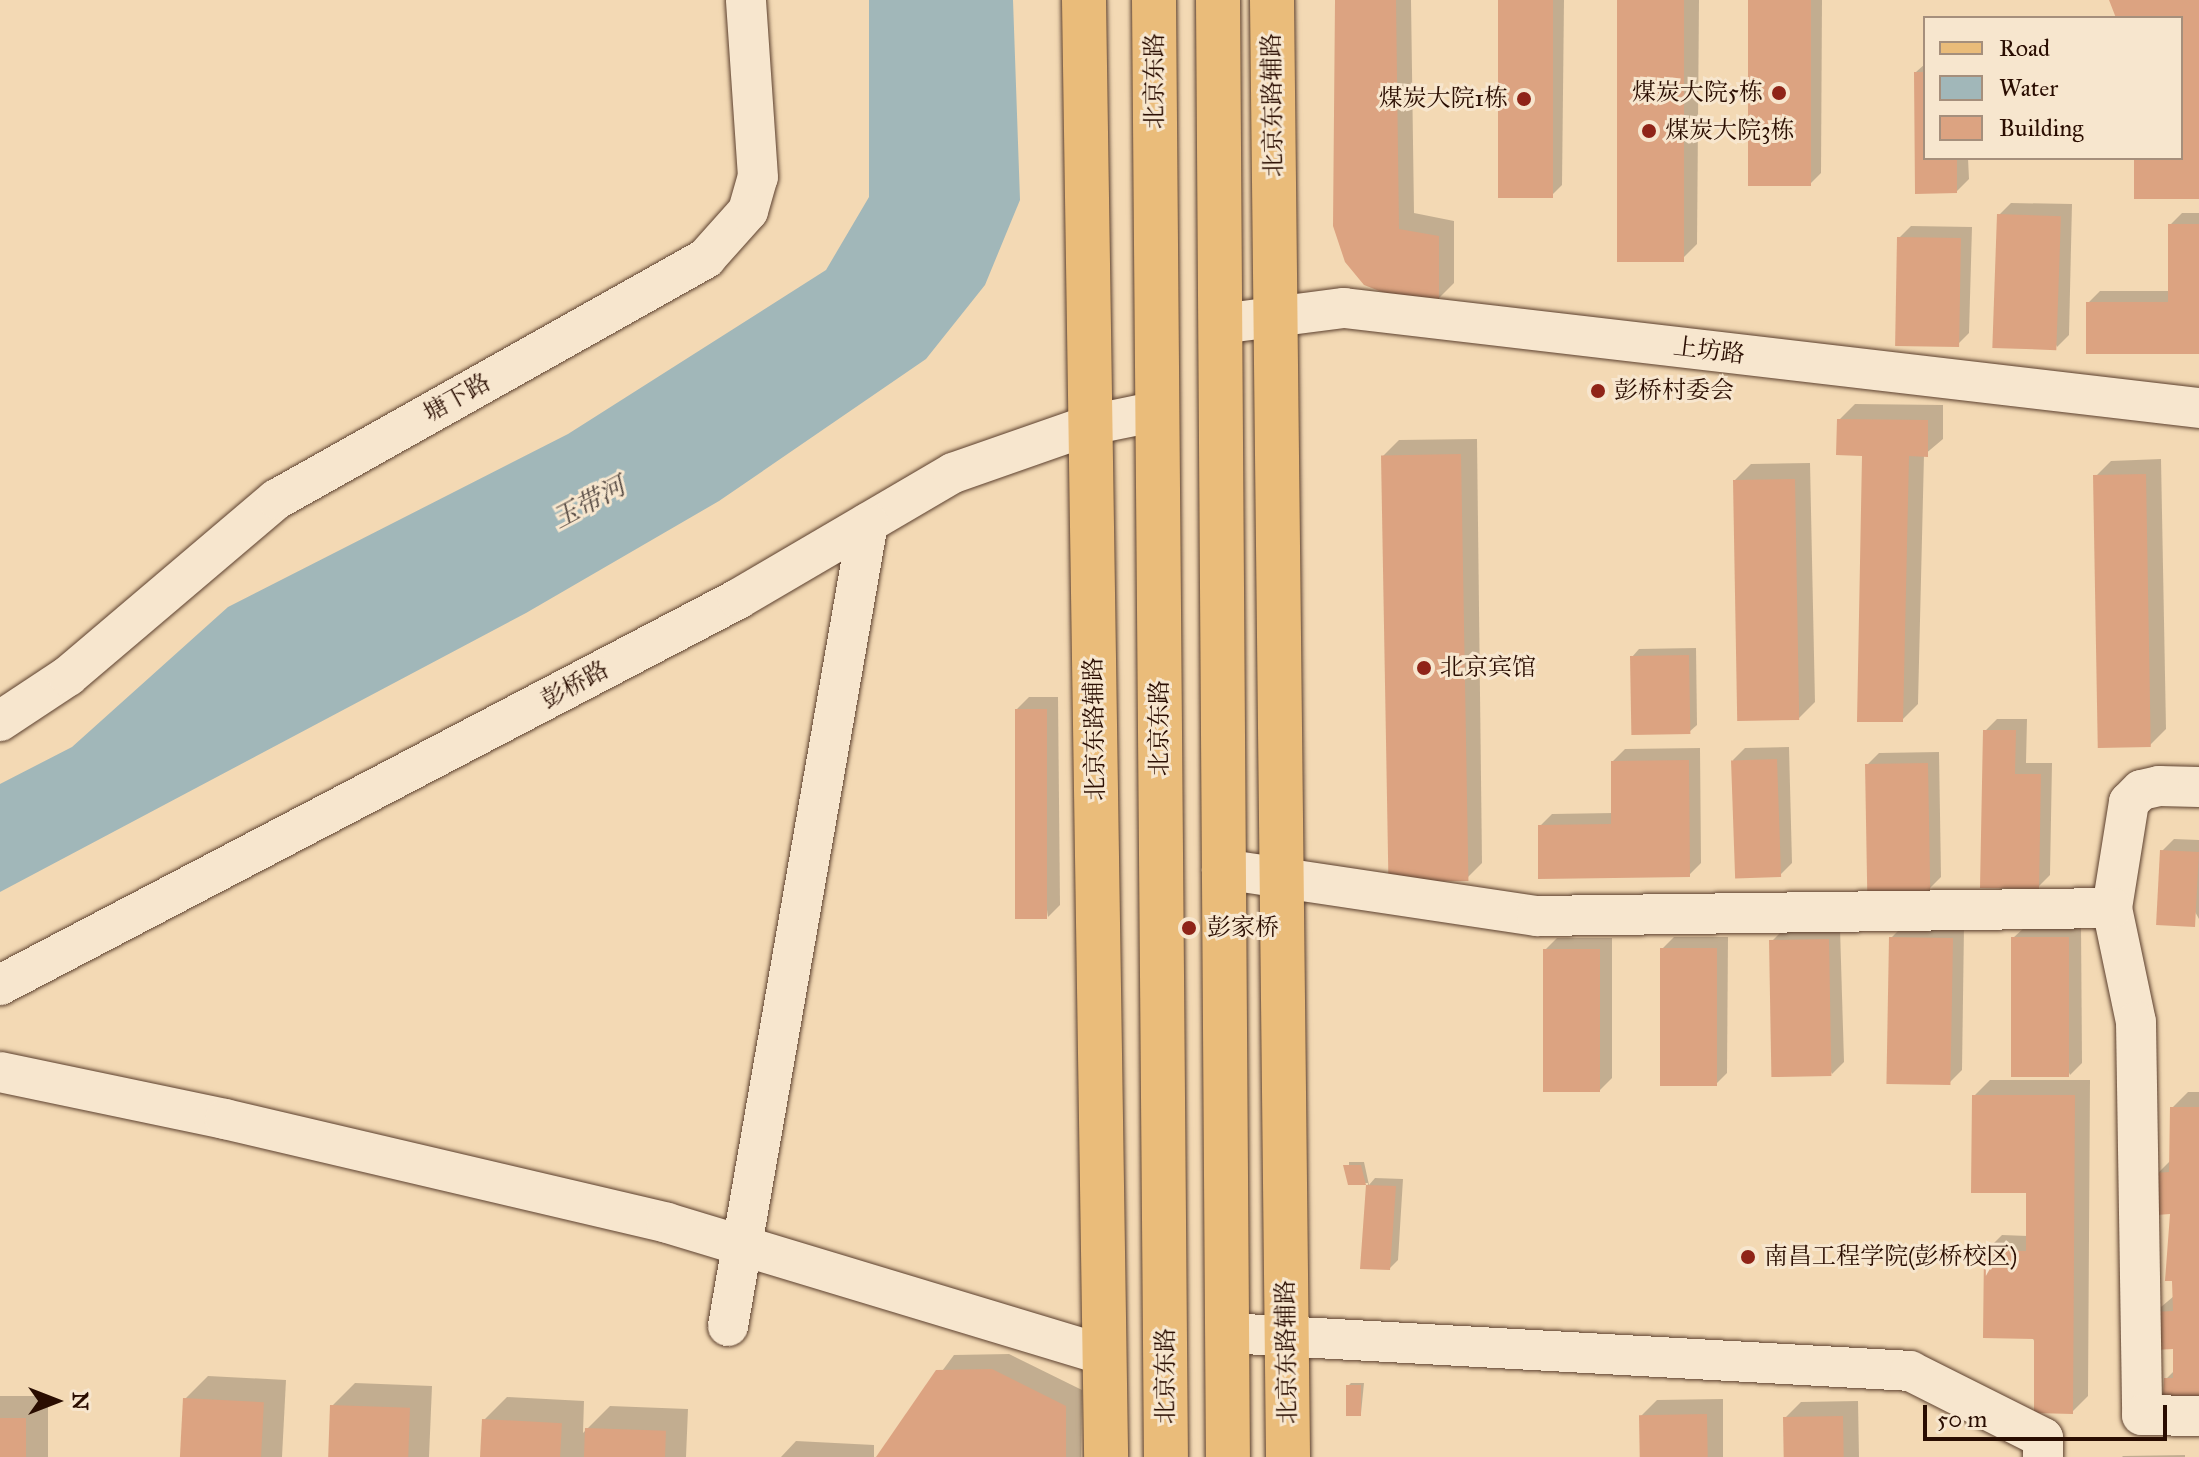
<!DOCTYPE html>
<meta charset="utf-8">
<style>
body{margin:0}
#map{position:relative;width:2199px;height:1457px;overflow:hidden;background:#f3d9b4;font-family:"IM FELL Great Primer","Noto Serif SC",serif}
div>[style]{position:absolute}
.water>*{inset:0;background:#a1b7b9}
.shadow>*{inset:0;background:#0003;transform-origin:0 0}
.building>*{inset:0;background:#dca381;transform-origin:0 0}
.roads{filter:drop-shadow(0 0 2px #5c402e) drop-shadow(0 0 2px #5c402e)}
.minor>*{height:40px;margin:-20px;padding:0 20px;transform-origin:20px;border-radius:20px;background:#f7e6ce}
.major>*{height:44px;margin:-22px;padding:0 22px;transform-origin:22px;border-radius:22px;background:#eabc7a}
.dots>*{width:22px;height:22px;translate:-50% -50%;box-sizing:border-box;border:4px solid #f7e6ce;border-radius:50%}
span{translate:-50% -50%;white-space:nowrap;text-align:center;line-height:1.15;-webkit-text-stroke:6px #f7e6ce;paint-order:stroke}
.street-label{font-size:24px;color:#2a0d01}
.poi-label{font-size:24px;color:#2a0d01}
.right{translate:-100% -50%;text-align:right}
.left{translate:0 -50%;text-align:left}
.water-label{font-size:26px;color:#544841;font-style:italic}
.legend{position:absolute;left:1923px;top:16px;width:260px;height:144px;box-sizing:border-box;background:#f7e6ce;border:2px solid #a58f7c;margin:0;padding:10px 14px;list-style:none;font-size:24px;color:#2a0d01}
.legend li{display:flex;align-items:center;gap:16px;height:40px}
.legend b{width:40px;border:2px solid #a58f7c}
.north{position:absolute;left:16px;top:1361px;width:80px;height:80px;-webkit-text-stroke:6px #f7e6ce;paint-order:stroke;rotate:90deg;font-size:22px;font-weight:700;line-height:32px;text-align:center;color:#2a0d01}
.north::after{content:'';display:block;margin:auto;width:28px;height:36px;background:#2a0d01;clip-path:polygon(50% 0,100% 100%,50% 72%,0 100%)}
.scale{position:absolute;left:1923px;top:1405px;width:244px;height:36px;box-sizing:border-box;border:4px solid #2a0d01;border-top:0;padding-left:10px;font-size:24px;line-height:28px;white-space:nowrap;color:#2a0d01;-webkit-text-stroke:6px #f7e6ce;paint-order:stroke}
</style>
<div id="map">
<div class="water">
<i style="clip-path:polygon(869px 0,1013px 0,1020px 200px,985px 285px,926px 359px,719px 501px,526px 613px,0 892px,0 784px,72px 747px,228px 607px,568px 434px,826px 270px,869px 197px)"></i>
</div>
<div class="shadow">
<i style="clip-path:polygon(1337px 0,1411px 0,1414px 213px,1454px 221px,1454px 283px,1438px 299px,1365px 283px)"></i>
<i style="clip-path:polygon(1500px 0,1564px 0,1562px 185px,1550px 197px)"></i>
<i style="clip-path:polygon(1619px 0,1699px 0,1697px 244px,1681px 260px)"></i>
<i style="clip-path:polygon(1750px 0,1822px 0,1821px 173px,1809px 185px)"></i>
<i style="clip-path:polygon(1925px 64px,1925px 158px,1968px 158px,1969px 179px,1957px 191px,1917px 192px,1916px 72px)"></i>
<i style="clip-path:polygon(2011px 203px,2072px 204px,2069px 335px,2057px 347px,1999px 215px)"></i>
<i style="clip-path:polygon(2182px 213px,2199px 213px,2199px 352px,2088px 303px,2100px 291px,2170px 291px,2170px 225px)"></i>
<i style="clip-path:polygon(1911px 226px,1972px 227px,1969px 333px,1957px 345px,1899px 238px)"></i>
<i style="clip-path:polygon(1855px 404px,1943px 405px,1943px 439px,1924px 455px,1918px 704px,1902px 720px,1864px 454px,1839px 420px)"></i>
<i style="clip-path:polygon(1477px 439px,1482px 863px,1466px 879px,1383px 456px,1399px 440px)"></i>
<i style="clip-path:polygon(2161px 459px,2166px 729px,2150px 745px,2095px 477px,2111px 461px)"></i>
<i style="clip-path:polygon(1810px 463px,1815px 702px,1799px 718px,1735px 480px,1751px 464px)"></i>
<i style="clip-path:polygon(1696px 648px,1697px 725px,1689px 732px,1632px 657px,1639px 649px)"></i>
<i style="clip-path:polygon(1029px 697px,1058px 697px,1060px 905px,1048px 917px,1017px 709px)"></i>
<i style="clip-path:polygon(1997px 719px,2027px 719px,2026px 763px,2052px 763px,2050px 875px,2038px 887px,1985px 731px)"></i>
<i style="clip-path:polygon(1789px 747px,1792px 863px,1780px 875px,1733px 760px,1745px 748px)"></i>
<i style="clip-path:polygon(1700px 748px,1701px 863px,1689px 875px,1540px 826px,1552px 814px,1613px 813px,1613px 761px,1625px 749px)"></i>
<i style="clip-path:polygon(1939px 752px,1941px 877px,1929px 889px,1867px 765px,1879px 753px)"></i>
<i style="clip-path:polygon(2174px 839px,2199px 840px,2199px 919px,2162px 851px)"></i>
<i style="clip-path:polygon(2081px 925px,2082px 1063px,2070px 1075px,2013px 938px,2026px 926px)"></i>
<i style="clip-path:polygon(1903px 926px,1964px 926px,1962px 1070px,1950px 1082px,1891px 938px)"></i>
<i style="clip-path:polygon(1840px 928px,1844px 1062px,1832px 1074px,1771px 942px,1783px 930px)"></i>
<i style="clip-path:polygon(1674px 937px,1728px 937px,1727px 1073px,1715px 1085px,1662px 949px)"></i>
<i style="clip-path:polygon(1557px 938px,1612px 938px,1612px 1078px,1600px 1090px,1545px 950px)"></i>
<i style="clip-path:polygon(1990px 1080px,2090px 1080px,2088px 1396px,2072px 1412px,1986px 1251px,2002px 1235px,2028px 1236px,2028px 1191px,1974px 1096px)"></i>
<i style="clip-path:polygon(2188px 1092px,2199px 1092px,2199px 1395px,2166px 1379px,2175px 1370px,2175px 1347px,2155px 1312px,2174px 1296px,2174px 1279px,2167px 1279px,2172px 1212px,2157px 1174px,2172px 1159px,2172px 1108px)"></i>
<i style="clip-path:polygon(1349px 1162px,1364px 1162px,1369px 1185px,1375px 1178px,1403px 1179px,1398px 1260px,1390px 1268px,1362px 1267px,1368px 1183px,1349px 1183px)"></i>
<i style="clip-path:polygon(1009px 1354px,1082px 1390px,1081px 1457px,878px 1457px,954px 1355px)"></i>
<i style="clip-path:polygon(208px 1376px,286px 1380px,282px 1457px,183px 1457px,185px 1399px)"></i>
<i style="clip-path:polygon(355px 1383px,432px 1386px,429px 1457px,329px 1457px,332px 1406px)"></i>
<i style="clip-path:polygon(1351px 1383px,1364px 1383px,1361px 1413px,1348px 1386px)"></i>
<i style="left:0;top:1396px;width:48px;height:61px"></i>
<i style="clip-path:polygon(507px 1397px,584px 1401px,583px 1433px,610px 1406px,688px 1409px,686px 1457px,482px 1457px,484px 1420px)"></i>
<i style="clip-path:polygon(1723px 1399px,1723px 1457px,1641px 1457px,1641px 1416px,1657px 1400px)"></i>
<i style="clip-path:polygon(1858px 1401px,1859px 1457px,1786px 1457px,1785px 1418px,1801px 1402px)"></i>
<i style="clip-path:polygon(796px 1441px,874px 1445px,874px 1457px,781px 1457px)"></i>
<i style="clip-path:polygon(2185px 1455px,2185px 1457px,2122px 1457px,2123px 1456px)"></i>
</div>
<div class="building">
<i style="clip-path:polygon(1335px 0,1396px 0,1399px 229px,1439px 236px,1439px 301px,1403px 300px,1364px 285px,1345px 262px,1333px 226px)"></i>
<i style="left:1498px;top:0;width:55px;height:198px"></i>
<i style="left:1617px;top:0;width:67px;height:262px"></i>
<i style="left:1748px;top:0;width:63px;height:186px"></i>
<i style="clip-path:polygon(2109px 0,2199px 0,2199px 199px,2134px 199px,2134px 158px,2181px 158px,2181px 18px,2116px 18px)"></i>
<i style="clip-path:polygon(1914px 72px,1925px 72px,1925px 158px,1957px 158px,1957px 193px,1915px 194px)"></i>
<i style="left:1997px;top:214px;width:64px;height:134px;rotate:2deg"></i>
<i style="clip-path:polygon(2168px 224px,2199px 224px,2199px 354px,2086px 354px,2086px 302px,2168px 302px)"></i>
<i style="left:1897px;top:237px;width:64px;height:109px;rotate:1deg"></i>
<i style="clip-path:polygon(1837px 419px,1928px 420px,1928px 457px,1909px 456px,1903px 722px,1857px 722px,1862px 456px,1836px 455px)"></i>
<i style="left:1461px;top:454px;width:427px;height:80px;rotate:89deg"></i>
<i style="left:2146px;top:474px;width:273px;height:53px;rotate:89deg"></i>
<i style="left:1795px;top:479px;width:241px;height:62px;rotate:89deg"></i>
<i style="left:1689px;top:655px;width:79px;height:59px;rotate:89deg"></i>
<i style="left:1015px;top:709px;width:32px;height:210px"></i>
<i style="clip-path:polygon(1983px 730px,2016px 730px,2015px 774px,2041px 774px,2039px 889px,1980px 888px)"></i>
<i style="left:1777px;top:759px;width:118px;height:46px;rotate:88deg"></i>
<i style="clip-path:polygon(1689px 760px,1690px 877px,1538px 879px,1538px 825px,1611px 824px,1611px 761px)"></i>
<i style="left:1928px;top:763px;width:128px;height:63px;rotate:89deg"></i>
<i style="left:2160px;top:850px;width:39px;height:75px;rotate:3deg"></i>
<i style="left:1889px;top:937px;width:64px;height:147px;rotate:1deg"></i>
<i style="left:2011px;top:937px;width:58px;height:140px"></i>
<i style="left:1829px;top:939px;width:137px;height:60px;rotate:89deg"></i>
<i style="left:1660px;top:948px;width:57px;height:138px"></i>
<i style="left:1543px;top:949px;width:57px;height:143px"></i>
<i style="clip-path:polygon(1972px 1095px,2075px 1095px,2073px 1414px,2034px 1413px,2034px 1339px,1983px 1338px,1984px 1250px,2026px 1251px,2026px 1193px,1971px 1193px)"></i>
<i style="clip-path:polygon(2170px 1107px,2199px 1107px,2199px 1397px,2163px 1397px,2164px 1378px,2173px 1378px,2173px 1349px,2154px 1350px,2153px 1312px,2173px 1311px,2172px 1281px,2165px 1281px,2170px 1214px,2156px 1215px,2155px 1173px,2169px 1172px)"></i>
<i style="clip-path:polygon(1343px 1165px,1361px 1165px,1366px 1185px,1396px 1186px,1390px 1270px,1360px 1269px,1366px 1185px,1348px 1185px)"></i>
<i style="clip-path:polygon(992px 1369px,1066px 1406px,1066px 1457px,876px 1457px,936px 1370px)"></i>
<i style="left:1346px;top:1385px;width:15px;height:31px"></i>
<i style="left:183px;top:1398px;width:81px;height:59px;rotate:3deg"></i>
<i style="left:330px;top:1405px;width:80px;height:52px;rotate:2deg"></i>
<i style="left:1707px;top:1414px;width:43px;height:68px;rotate:89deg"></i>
<i style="left:1843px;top:1416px;width:41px;height:60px;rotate:89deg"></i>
<i style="left:0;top:1418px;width:26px;height:39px"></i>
<i style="left:482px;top:1419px;width:80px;height:38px;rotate:3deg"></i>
<i style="left:585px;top:1428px;width:81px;height:29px;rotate:2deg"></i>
</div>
<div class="roads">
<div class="minor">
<i style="left:1220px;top:324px;width:125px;rotate:-7.4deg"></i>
<i style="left:1344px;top:308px;width:861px;rotate:6.67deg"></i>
<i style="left:0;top:721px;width:82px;rotate:-33.5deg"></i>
<i style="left:68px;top:676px;width:274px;rotate:-40.3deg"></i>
<i style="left:277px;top:499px;width:492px;rotate:-29.3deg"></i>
<i style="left:706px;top:258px;width:63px;rotate:-48.2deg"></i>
<i style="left:748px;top:211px;width:35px;rotate:-74deg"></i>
<i style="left:758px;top:177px;width:177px;rotate:-93.9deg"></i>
<i style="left:2199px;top:787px;width:40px;rotate:-178.6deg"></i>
<i style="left:2159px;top:786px;width:18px;rotate:167deg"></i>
<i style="left:2141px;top:790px;width:17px;rotate:135deg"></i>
<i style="left:2129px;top:802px;width:107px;rotate:99.1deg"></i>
<i style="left:2112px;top:908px;width:116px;rotate:78.1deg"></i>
<i style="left:2136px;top:1022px;width:393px;rotate:89.1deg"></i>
<i style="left:2142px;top:1415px;width:57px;rotate:1deg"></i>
<i style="left:1222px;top:869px;width:318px;rotate:8.5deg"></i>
<i style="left:1537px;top:916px;width:575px;rotate:-0.8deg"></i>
<i style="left:0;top:985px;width:833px;rotate:-27.61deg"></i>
<i style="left:738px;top:599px;width:249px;rotate:-30.4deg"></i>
<i style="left:953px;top:473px;width:145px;rotate:-19.3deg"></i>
<i style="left:1090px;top:425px;width:69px;rotate:-11.6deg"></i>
<i style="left:0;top:1072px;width:230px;rotate:11.8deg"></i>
<i style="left:225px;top:1119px;width:454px;rotate:13.2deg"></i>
<i style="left:667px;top:1223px;width:457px;rotate:16.8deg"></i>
<i style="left:728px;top:1326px;width:815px;rotate:-80.11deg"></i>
<i style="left:1227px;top:1333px;width:684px;rotate:3.18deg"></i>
<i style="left:1910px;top:1371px;width:149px;rotate:26.7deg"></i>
<i style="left:2043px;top:1438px;width:19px;rotate:90deg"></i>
</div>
<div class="major">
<i style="left:1084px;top:0;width:1457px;rotate:89.13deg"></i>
<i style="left:1154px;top:0;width:1457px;rotate:89.53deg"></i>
<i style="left:1218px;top:0;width:1457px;rotate:89.61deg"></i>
<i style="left:1272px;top:0;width:1457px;rotate:89.37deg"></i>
</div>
</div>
<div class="dots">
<i style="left:1779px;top:93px;background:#8f2418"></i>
<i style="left:1524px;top:99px;background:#8f2418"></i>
<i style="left:1649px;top:131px;background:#8f2418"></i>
<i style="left:1598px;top:391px;background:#8f2418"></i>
<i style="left:1424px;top:668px;background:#8f2418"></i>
<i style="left:1189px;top:928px;background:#8f2418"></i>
<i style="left:1748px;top:1257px;background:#8f2418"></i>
</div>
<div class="street-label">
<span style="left:1155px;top:81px;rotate:-90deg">北京东路</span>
<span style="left:1273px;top:105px;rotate:-91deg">北京东路辅路</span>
<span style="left:1709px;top:351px;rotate:7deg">上坊路</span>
<span style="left:457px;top:398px;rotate:-29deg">塘下路</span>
<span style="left:575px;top:685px;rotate:-28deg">彭桥路</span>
<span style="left:1160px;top:728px;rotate:-90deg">北京东路</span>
<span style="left:1095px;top:729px;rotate:-91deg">北京东路辅路</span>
<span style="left:1287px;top:1352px;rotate:-91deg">北京东路辅路</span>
<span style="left:1166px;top:1376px;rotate:-90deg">北京东路</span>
</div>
<div class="poi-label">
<span class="right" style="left:1763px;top:93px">煤炭大院5栋</span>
<span class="right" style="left:1508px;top:99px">煤炭大院1栋</span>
<span class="left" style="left:1665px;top:131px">煤炭大院3栋</span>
<span class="left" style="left:1614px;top:391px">彭桥村委会</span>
<span class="left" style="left:1440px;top:668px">北京宾馆</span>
<span class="left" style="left:1207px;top:928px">彭家桥</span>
<span class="left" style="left:1764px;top:1257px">南昌工程学院(彭桥校区)</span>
</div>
<div class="water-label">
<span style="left:589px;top:503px;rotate:-28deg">玉带河</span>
</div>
<ul class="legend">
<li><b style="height:10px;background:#eabc7a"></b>Road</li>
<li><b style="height:22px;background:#a1b7b9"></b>Water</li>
<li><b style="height:22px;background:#dca381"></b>Building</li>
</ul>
<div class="north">N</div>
<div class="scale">50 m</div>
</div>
